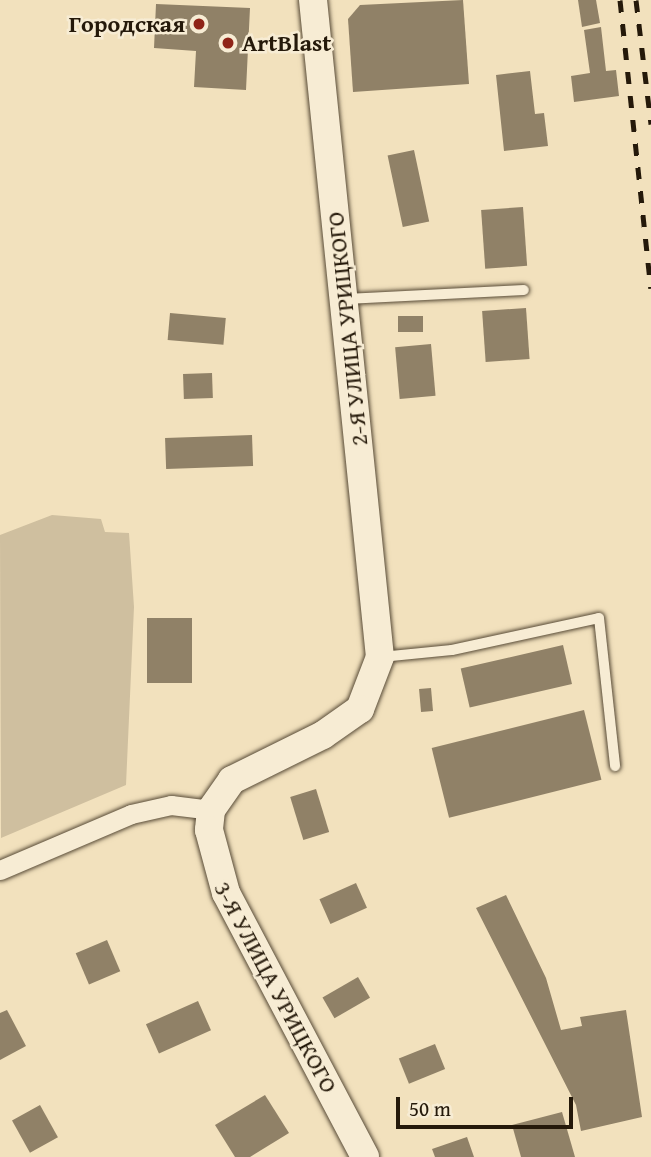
<!DOCTYPE html>
<meta charset="utf-8">
<style>
body{margin:0}
#map{position:relative;width:651px;height:1157px;overflow:hidden;background:#f2e1bd;font-family:"Gentium Book Plus",serif}
div>[style]{position:absolute}
.green>*{inset:0;background:#cfbf9f}
.building>*{inset:0;background:#908167;transform-origin:0 0}
.roads{filter:drop-shadow(0 0 2px #584b37) drop-shadow(0 0 2px #584b37)}
.lane>*{height:10px;margin:-5px;padding:0 5px;transform-origin:5px;border-radius:5px;background:#f7ecd4}
.street>*{height:19px;margin:-9.5px;padding:0 9.5px;transform-origin:9.5px;border-radius:9.5px;background:#f7ecd4}
.secondary>*{height:28px;margin:-14px;padding:0 14px;transform-origin:14px;border-radius:14px;background:#f7ecd4}
.rail>*{height:5px;margin-top:-2.5px;transform-origin:0;background:repeating-linear-gradient(90deg,#25190a 0 12px,transparent 0 24px)}
.dots>*{width:19px;height:19px;translate:-50% -50%;box-sizing:border-box;border:4px solid #f7ecd4;border-radius:50%}
span{translate:-50% -50%;white-space:nowrap;text-align:center;line-height:1.15;-webkit-text-stroke:5px #f7ecd4;paint-order:stroke}
.poi-label{font-size:24px;color:#25190a;font-weight:700}
.right{translate:-100% -50%;text-align:right}
.left{translate:0 -50%;text-align:left}
.street-label{font-size:24px;color:#25190a}
.scale{position:absolute;left:396px;top:1097px;width:177px;height:32px;box-sizing:border-box;border:4px solid #25190a;border-top:0;padding-left:9px;font-size:21px;line-height:24px;white-space:nowrap;color:#25190a;-webkit-text-stroke:5px #f7ecd4;paint-order:stroke}
</style>
<div id="map">
<div class="green">
<i style="clip-path:polygon(52px 515px,101px 519px,105px 532px,129px 533px,134px 607px,126px 785px,1px 838px,0 535px)"></i>
</div>
<div class="building">
<i style="clip-path:polygon(463px 0,469px 84px,353px 92px,348px 19px,360px 5px)"></i>
<i style="clip-path:polygon(578px 0,596px 0,600px 23px,582px 27px)"></i>
<i style="clip-path:polygon(156px 4px,250px 8px,246px 90px,194px 87px,196px 51px,154px 48px)"></i>
<i style="clip-path:polygon(601px 27px,606px 71px,616px 70px,619px 96px,574px 102px,571px 76px,590px 73px,584px 30px)"></i>
<i style="clip-path:polygon(530px 71px,535px 114px,544px 113px,548px 146px,504px 151px,496px 75px)"></i>
<i style="left:414px;top:150px;width:73px;height:27px;rotate:78deg"></i>
<i style="left:523px;top:207px;width:59px;height:42px;rotate:86deg"></i>
<i style="left:526px;top:308px;width:51px;height:44px;rotate:86deg"></i>
<i style="left:170px;top:313px;width:56px;height:27px;rotate:5deg"></i>
<i style="left:423px;top:316px;width:16px;height:25px;rotate:90deg"></i>
<i style="left:431px;top:344px;width:52px;height:36px;rotate:85deg"></i>
<i style="left:212px;top:373px;width:25px;height:29px;rotate:88deg"></i>
<i style="left:252px;top:435px;width:31px;height:87px;rotate:88deg"></i>
<i style="left:147px;top:618px;width:45px;height:65px"></i>
<i style="left:563px;top:645px;width:40px;height:105px;rotate:77deg"></i>
<i style="left:431px;top:688px;width:23px;height:12px;rotate:85deg"></i>
<i style="left:584px;top:710px;width:72px;height:157px;rotate:76deg"></i>
<i style="left:316px;top:789px;width:45px;height:27px;rotate:73deg"></i>
<i style="left:356px;top:883px;width:27px;height:40px;rotate:66deg"></i>
<i style="clip-path:polygon(506px 895px,546px 978px,561px 1030px,582px 1026px,580px 1017px,626px 1010px,642px 1117px,581px 1131px,576px 1105px,476px 908px)"></i>
<i style="left:107px;top:940px;width:34px;height:34px;rotate:67deg"></i>
<i style="left:358px;top:977px;width:24px;height:41px;rotate:60deg"></i>
<i style="left:198px;top:1001px;width:32px;height:57px;rotate:66deg"></i>
<i style="clip-path:polygon(7px 1010px,26px 1046px,0 1060px,0 1013px)"></i>
<i style="left:435px;top:1044px;width:27px;height:39px;rotate:68deg"></i>
<i style="clip-path:polygon(265px 1095px,289px 1133px,250px 1157px,235px 1157px,215px 1125px)"></i>
<i style="left:40px;top:1105px;width:37px;height:32px;rotate:61deg"></i>
<i style="clip-path:polygon(562px 1112px,575px 1157px,521px 1157px,512px 1125px)"></i>
<i style="clip-path:polygon(467px 1137px,474px 1157px,435px 1157px,432px 1149px)"></i>
</div>
<div class="roads">
<div class="lane">
<i style="left:346px;top:299px;width:178px;rotate:-2.9deg"></i>
<i style="left:381px;top:657px;width:71px;rotate:-5.6deg"></i>
<i style="left:452px;top:650px;width:150px;rotate:-12.3deg"></i>
<i style="left:599px;top:618px;width:149px;rotate:83.8deg"></i>
</div>
<div class="street">
<i style="left:0;top:870px;width:142px;rotate:-23.1deg"></i>
<i style="left:131px;top:814px;width:41px;rotate:-12.7deg"></i>
<i style="left:171px;top:805px;width:40px;rotate:7.1deg"></i>
</div>
<div class="secondary">
<i style="left:313px;top:0;width:660px;rotate:84.18deg"></i>
<i style="left:380px;top:657px;width:56px;rotate:111deg"></i>
<i style="left:360px;top:709px;width:45px;rotate:144.9deg"></i>
<i style="left:323px;top:735px;width:102px;rotate:153.7deg"></i>
<i style="left:232px;top:780px;width:37px;rotate:125deg"></i>
<i style="left:211px;top:810px;width:20px;rotate:96deg"></i>
<i style="left:209px;top:830px;width:65px;rotate:74.9deg"></i>
<i style="left:226px;top:893px;width:298px;rotate:62.2deg"></i>
</div>
</div>
<div class="rail">
<i style="left:620px;top:0;width:290px;rotate:83.9deg"></i>
<i style="left:636px;top:0;width:125px;rotate:83.1deg"></i>
</div>
<div class="dots">
<i style="left:199px;top:24px;background:#8f2418"></i>
<i style="left:228px;top:43px;background:#8f2418"></i>
</div>
<div class="poi-label">
<span class="right" style="left:185px;top:24px">Городская</span>
<span class="left" style="left:242px;top:43px">ArtBlast</span>
</div>
<div class="street-label">
<span style="left:347px;top:329px;rotate:-96deg">2-Я УЛИЦА УРИЦКОГО</span>
<span style="left:276px;top:987px;rotate:62deg">3-Я УЛИЦА УРИЦКОГО</span>
</div>
<div class="scale">50 m</div>
</div>
